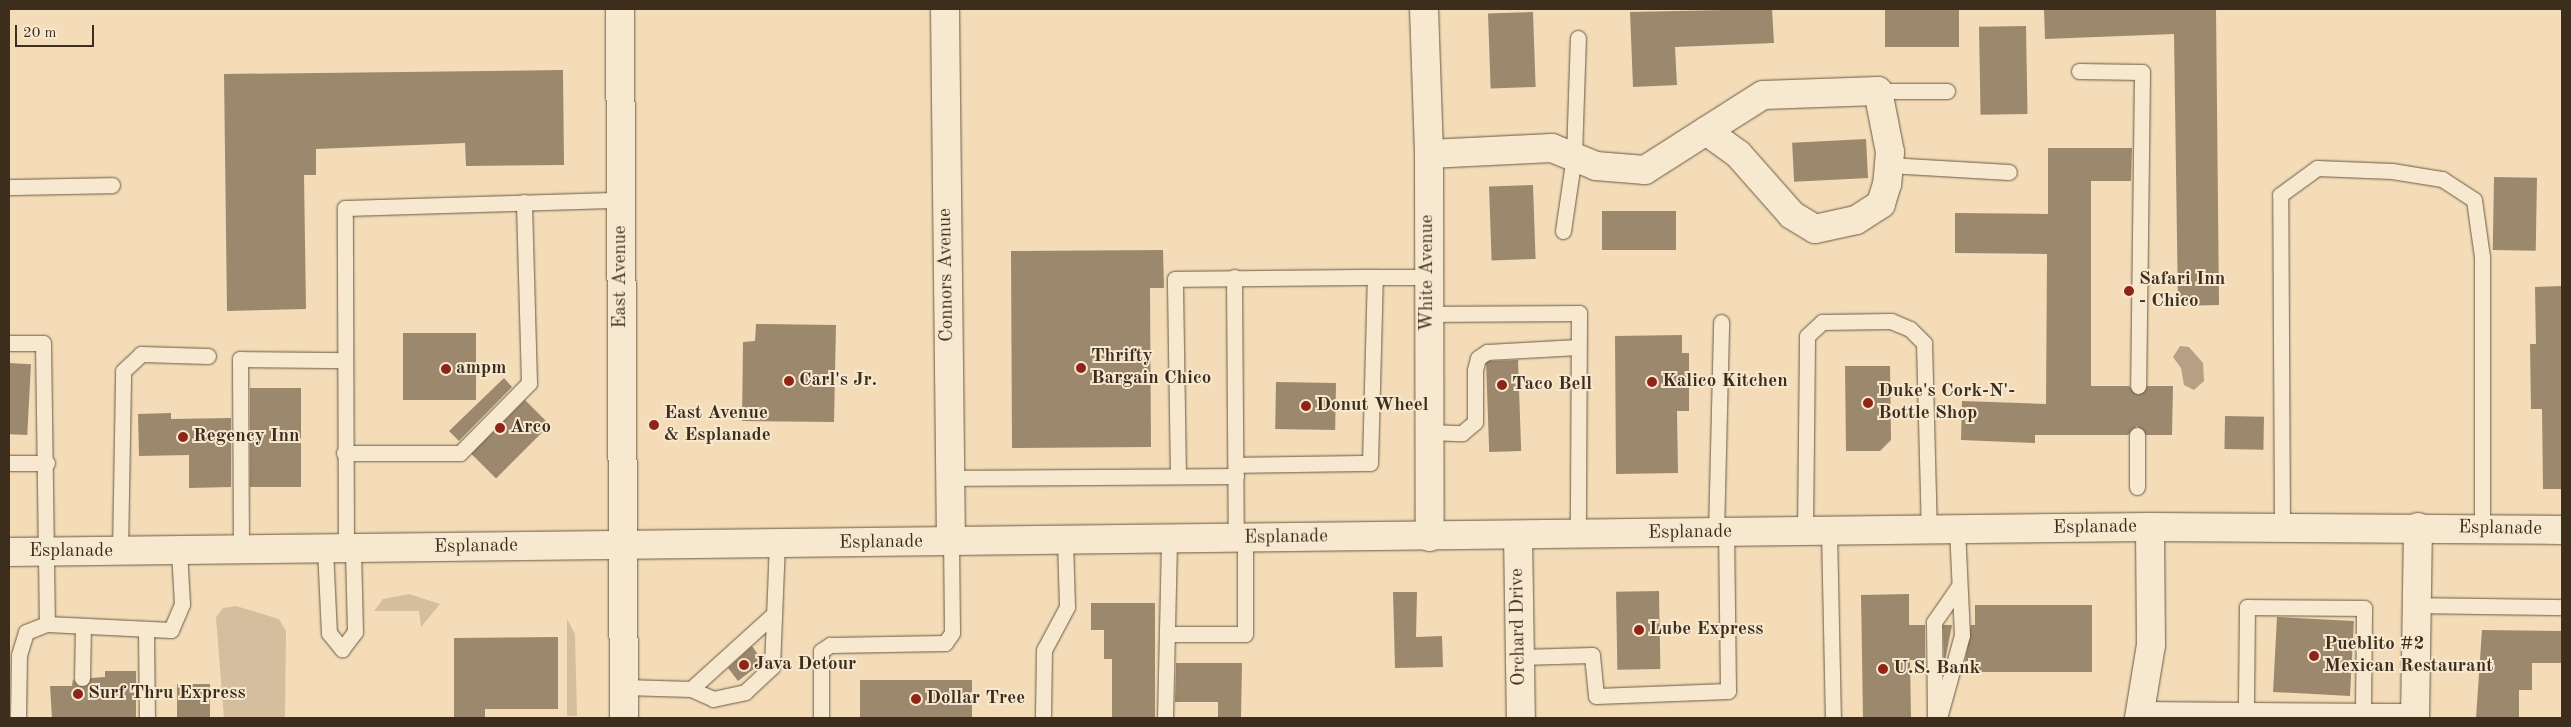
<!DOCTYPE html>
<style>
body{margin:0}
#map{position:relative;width:2571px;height:727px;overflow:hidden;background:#f3dcb7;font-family:"Old Standard TT",serif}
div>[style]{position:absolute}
.green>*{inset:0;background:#d4be9d}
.water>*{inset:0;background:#b5a083}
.building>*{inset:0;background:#9c886d;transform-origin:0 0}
.roads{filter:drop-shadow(0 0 1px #6a5944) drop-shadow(0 0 1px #6a5944)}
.service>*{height:15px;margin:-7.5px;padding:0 7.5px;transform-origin:7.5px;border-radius:7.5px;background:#f7e8d0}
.minor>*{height:28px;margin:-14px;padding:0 14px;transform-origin:14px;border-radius:14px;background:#f7e8d0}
.secondary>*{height:28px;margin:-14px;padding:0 14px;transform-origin:14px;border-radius:14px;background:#f7e8d0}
.dots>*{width:14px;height:14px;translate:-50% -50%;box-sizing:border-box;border:2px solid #f7e8d0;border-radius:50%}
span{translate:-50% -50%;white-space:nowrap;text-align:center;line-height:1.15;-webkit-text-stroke:4px #f7e8d0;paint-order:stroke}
.street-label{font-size:19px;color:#3d2d1d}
.poi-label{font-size:19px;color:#3d2d1d;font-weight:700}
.left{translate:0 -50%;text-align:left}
.frame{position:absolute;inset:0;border:10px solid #3d2d1d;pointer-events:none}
.scale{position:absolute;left:15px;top:25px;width:79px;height:22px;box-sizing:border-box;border:2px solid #3d2d1d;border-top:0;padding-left:6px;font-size:15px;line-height:18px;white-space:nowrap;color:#3d2d1d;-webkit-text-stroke:4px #f7e8d0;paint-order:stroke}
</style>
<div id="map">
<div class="green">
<i style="clip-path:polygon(409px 594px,440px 604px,421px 627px,419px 611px,374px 611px,383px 599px)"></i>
<i style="clip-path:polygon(236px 606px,279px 619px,286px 631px,285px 718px,224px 718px,216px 617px,223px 608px)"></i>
<i style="clip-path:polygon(567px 619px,575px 634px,577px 716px,567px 716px)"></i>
</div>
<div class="water">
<i style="clip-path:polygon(2180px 346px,2189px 347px,2203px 363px,2204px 381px,2194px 390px,2184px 385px,2181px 368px,2173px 357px)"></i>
</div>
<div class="building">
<i style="clip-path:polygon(1772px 9px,1774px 43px,1675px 47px,1677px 85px,1633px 87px,1630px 12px)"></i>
<i style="left:1885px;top:9px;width:74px;height:38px"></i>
<i style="clip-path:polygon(2044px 9px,2216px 9px,2219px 305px,2178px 306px,2174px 34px,2045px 39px)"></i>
<i style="left:1533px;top:12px;width:75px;height:45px;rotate:88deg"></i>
<i style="left:2026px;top:26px;width:88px;height:47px;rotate:89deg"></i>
<i style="clip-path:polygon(563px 70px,564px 165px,466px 166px,465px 143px,316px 149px,316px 175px,304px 175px,306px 309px,227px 311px,224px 74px)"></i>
<i style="left:1866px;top:139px;width:39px;height:74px;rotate:87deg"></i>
<i style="clip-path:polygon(2048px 148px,2132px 148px,2131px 181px,2091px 181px,2091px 386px,2129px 386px,2138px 395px,2147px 386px,2173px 386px,2172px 435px,2146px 435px,2137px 426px,2128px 435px,2035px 435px,2035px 443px,1961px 440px,1962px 401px,2046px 404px,2047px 254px,1955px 253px,1955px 213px,2048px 214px)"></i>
<i style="left:2494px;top:177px;width:43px;height:73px;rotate:1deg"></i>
<i style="left:1533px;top:185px;width:74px;height:44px;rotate:88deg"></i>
<i style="left:1602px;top:211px;width:74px;height:39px"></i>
<i style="clip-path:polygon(1163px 250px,1164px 288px,1150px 288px,1151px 447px,1012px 448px,1011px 251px)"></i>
<i style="clip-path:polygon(2562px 286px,2562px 489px,2543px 489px,2542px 409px,2531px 409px,2530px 344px,2536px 344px,2535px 287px)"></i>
<i style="clip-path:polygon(756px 324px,836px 325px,834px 422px,742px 421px,743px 342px,755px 341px)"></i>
<i style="left:476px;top:333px;width:67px;height:73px;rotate:90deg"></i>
<i style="clip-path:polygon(1682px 335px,1682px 353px,1689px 353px,1689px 411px,1677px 411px,1678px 473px,1616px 474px,1615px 336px)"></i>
<i style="left:1518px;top:360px;width:91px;height:32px;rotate:88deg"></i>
<i style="left:9px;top:363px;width:22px;height:71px;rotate:3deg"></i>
<i style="clip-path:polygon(1845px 366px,1890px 366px,1891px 440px,1880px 451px,1846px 451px)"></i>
<i style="clip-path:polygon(504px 378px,512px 387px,459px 441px,449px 431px)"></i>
<i style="left:1276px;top:382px;width:60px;height:47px;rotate:1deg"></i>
<i style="left:250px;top:388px;width:51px;height:99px"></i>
<i style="left:525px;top:400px;width:35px;height:76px;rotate:45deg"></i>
<i style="clip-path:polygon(171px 413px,171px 419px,231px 418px,231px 487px,189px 488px,189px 455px,139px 456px,138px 414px)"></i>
<i style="left:2225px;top:416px;width:39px;height:33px;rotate:1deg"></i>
<i style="left:1659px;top:591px;width:78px;height:43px;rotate:89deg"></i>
<i style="clip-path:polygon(1393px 592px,1417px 592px,1416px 637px,1442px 636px,1443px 667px,1395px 668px)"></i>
<i style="clip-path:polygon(1909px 594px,1909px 625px,1925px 625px,1925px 660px,1910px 660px,1911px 718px,1863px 718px,1861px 595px)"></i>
<i style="clip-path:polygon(1091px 603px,1155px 603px,1155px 718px,1112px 718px,1112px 659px,1104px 659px,1104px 630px,1091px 630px)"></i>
<i style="clip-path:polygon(1975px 605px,2092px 605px,2092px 672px,1975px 672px,1975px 661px,1965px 661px,1971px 625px,1975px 625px)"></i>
<i style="left:2277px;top:617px;width:77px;height:75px;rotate:3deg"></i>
<i style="clip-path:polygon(1943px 625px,1952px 625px,1945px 661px,1944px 661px)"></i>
<i style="clip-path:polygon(2482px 630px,2562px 631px,2562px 663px,2532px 663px,2532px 690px,2519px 690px,2519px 718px,2476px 718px)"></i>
<i style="clip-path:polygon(558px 637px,558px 709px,485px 709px,485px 718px,454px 718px,454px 638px)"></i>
<i style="clip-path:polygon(752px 646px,763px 662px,738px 681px,728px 668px)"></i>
<i style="clip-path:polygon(1176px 663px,1242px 663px,1241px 717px,1218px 717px,1218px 702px,1175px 702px)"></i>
<i style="clip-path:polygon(105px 671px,136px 671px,136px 718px,52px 718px,50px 686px,72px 686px,73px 679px,78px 686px,86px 686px,91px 678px,105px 677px)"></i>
<i style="left:972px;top:680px;width:38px;height:112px;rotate:90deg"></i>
<i style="left:177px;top:684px;width:33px;height:34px"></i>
</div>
<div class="roads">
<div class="service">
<i style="left:2079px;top:71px;width:63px;rotate:0.9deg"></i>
<i style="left:2142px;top:72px;width:314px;rotate:90.7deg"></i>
<i style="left:1878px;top:91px;width:69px"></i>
<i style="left:1888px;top:165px;width:121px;rotate:3.3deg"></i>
<i style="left:9px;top:187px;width:103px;rotate:-1.1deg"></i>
<i style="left:1563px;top:231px;width:76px;rotate:-81.7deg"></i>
<i style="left:1574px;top:156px;width:118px;rotate:-88.1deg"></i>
<i style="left:1234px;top:277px;width:262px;rotate:89.6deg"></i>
<i style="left:1428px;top:314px;width:151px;rotate:-0.4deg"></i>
<i style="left:1579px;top:313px;width:221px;rotate:90.3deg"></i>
<i style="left:9px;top:343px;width:34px"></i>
<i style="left:43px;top:343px;width:281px;rotate:89.2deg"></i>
<i style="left:1429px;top:432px;width:33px;rotate:2deg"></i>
<i style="left:1462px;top:433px;width:17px;rotate:-40deg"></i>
<i style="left:1475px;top:422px;width:52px;rotate:-90deg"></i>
<i style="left:1475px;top:370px;width:12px;rotate:-76deg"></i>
<i style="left:1478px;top:358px;width:11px;rotate:-34deg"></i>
<i style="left:1487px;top:352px;width:91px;rotate:-3.1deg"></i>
<i style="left:344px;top:453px;width:116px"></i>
<i style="left:460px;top:453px;width:98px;rotate:-45.4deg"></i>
<i style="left:529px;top:383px;width:181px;rotate:-91.6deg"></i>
<i style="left:9px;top:463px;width:38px"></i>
<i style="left:1236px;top:465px;width:134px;rotate:-0.9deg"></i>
<i style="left:1370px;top:463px;width:186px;rotate:-88.5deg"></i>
<i style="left:1375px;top:277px;width:53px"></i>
<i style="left:1178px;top:476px;width:197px;rotate:-90.9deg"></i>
<i style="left:1175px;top:279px;width:200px;rotate:-0.6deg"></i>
<i style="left:950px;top:478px;width:286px;rotate:-0.4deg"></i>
<i style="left:2137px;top:487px;width:52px;rotate:-90deg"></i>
<i style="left:2282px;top:527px;width:332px;rotate:-90.3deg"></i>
<i style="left:2280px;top:195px;width:46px;rotate:-36.1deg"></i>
<i style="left:2317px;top:168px;width:75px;rotate:2.3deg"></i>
<i style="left:2392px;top:171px;width:51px;rotate:9.1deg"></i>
<i style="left:2442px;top:179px;width:38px;rotate:33deg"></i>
<i style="left:2474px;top:200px;width:58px;rotate:82deg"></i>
<i style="left:2482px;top:257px;width:272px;rotate:90deg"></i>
<i style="left:1829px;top:531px;width:187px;rotate:88.8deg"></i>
<i style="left:1805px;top:532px;width:196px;rotate:-89.4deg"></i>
<i style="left:1807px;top:336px;width:21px;rotate:-43deg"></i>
<i style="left:1822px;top:322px;width:69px;rotate:-0.8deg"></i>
<i style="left:1891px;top:321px;width:21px;rotate:23deg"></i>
<i style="left:1910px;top:329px;width:20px;rotate:45deg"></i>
<i style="left:1924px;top:343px;width:188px;rotate:88.5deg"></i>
<i style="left:1716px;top:533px;width:211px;rotate:-88.6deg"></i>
<i style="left:325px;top:549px;width:84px;rotate:87.3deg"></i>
<i style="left:329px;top:633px;width:21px;rotate:51deg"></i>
<i style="left:342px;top:649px;width:21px;rotate:-53deg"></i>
<i style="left:355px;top:632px;width:83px;rotate:-91.4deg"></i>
<i style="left:346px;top:549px;width:341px;rotate:-90.2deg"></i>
<i style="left:345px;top:208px;width:276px;rotate:-1.7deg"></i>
<i style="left:241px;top:550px;width:191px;rotate:-90.3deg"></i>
<i style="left:240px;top:359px;width:104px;rotate:0.6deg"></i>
<i style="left:120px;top:551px;width:180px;rotate:-89deg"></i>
<i style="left:123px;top:371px;width:25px;rotate:-43deg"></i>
<i style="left:141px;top:354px;width:67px;rotate:1.7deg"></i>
<i style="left:2417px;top:605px;width:145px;rotate:0.8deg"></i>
<i style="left:146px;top:629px;width:89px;rotate:89.4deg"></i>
<i style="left:1167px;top:634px;width:78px"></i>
<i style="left:1245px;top:634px;width:96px;rotate:-90deg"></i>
<i style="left:1520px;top:657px;width:72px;rotate:-1.6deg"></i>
<i style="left:1592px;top:655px;width:41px;rotate:84.4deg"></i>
<i style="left:1596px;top:696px;width:132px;rotate:-2.2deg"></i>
<i style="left:1728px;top:691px;width:159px;rotate:-90.7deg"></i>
<i style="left:82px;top:678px;width:52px;rotate:-88.9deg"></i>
<i style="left:624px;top:687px;width:67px;rotate:1.7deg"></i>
<i style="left:691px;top:689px;width:24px;rotate:24deg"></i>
<i style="left:713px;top:699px;width:33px;rotate:-12deg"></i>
<i style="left:745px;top:692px;width:37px;rotate:-43deg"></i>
<i style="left:772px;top:667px;width:123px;rotate:-87.7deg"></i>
<i style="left:691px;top:689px;width:112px;rotate:-42.1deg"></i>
<i style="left:2142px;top:709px;width:104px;rotate:0.6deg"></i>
<i style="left:2363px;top:710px;width:102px;rotate:-89.4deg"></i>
<i style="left:2364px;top:608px;width:117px;rotate:-179.5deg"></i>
<i style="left:2247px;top:607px;width:103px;rotate:90.6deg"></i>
<i style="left:2246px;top:710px;width:143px;rotate:0.4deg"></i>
<i style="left:2389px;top:711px;width:26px"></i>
<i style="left:1043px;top:715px;width:65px;rotate:-89.1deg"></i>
<i style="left:1044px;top:650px;width:49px;rotate:-61.9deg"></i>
<i style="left:1067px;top:607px;width:67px;rotate:-91.7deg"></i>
<i style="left:18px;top:718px;width:63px;rotate:-89.1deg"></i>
<i style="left:19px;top:655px;width:24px;rotate:-73deg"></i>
<i style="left:26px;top:632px;width:22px;rotate:-21deg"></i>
<i style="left:47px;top:624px;width:124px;rotate:2.8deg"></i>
<i style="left:171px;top:630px;width:28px;rotate:-67deg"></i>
<i style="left:182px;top:604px;width:53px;rotate:-93.2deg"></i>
<i style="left:821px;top:718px;width:67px;rotate:-90deg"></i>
<i style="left:821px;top:651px;width:11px;rotate:-34deg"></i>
<i style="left:830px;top:645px;width:115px;rotate:-1deg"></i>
<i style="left:945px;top:643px;width:12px;rotate:-55deg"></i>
<i style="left:952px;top:633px;width:91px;rotate:-90.6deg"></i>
<i style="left:1165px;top:718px;width:179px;rotate:-88.7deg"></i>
<i style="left:1935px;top:718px;width:96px;rotate:-90.6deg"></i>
<i style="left:1934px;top:622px;width:44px;rotate:-55.2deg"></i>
<i style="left:1939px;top:718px;width:86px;rotate:-74.5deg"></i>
<i style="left:1962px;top:635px;width:105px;rotate:-92.7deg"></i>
</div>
<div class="minor">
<i style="left:945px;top:9px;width:533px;rotate:89.36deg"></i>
<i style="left:1424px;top:9px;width:145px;rotate:88deg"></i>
<i style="left:1429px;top:154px;width:383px;rotate:89.9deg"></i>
<i style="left:1878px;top:91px;width:62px;rotate:78.9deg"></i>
<i style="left:1890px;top:152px;width:32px;rotate:95deg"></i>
<i style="left:1887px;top:184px;width:21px;rotate:107deg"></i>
<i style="left:1881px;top:204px;width:30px;rotate:147deg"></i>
<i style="left:1856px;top:220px;width:42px;rotate:167.6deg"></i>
<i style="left:1815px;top:229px;width:27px;rotate:-149deg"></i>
<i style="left:1792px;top:215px;width:81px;rotate:-131.5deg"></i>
<i style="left:1738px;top:154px;width:39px;rotate:-144deg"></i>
<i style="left:1706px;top:131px;width:67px;rotate:-32.3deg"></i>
<i style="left:1763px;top:95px;width:115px;rotate:-2deg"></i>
<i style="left:1429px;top:154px;width:123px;rotate:-2.8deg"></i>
<i style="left:1552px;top:148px;width:48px;rotate:22.2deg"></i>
<i style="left:1596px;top:166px;width:49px;rotate:4.7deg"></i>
<i style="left:1645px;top:170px;width:72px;rotate:-32.6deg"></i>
<i style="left:1518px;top:535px;width:183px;rotate:89.1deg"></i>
<i style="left:2139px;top:718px;width:74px;rotate:-80.7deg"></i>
<i style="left:2151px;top:645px;width:118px;rotate:-90.5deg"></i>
<i style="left:2415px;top:718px;width:191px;rotate:-89.1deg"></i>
</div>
<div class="secondary">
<i style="left:620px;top:9px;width:709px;rotate:89.68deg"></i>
<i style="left:9px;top:552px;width:2141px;rotate:-0.67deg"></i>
<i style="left:2150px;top:527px;width:412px;rotate:0.4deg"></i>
</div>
</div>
<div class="dots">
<i style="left:2129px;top:291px;background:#8f2418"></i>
<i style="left:1081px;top:368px;background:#8f2418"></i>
<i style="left:446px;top:369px;background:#8f2418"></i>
<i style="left:789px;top:381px;background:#8f2418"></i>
<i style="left:1652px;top:382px;background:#8f2418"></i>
<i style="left:1502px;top:385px;background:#8f2418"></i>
<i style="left:1868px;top:403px;background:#8f2418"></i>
<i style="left:1306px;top:406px;background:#8f2418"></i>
<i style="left:654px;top:425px;background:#8f2418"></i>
<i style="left:500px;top:428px;background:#8f2418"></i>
<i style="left:183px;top:437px;background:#8f2418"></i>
<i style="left:1639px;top:630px;background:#8f2418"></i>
<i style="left:2314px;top:656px;background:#8f2418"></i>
<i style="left:744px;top:665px;background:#8f2418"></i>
<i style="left:1883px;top:669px;background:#8f2418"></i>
<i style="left:78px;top:694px;background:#8f2418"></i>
<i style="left:916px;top:699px;background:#8f2418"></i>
</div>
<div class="street-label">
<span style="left:1428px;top:273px;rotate:-90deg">White Avenue</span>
<span style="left:947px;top:275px;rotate:-91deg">Connors Avenue</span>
<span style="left:621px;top:277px;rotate:-90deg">East Avenue</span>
<span style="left:2095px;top:528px;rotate:-1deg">Esplanade</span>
<span style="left:2500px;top:529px;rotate:1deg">Esplanade</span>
<span style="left:1690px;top:533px;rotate:-1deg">Esplanade</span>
<span style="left:1286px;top:538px;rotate:-1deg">Esplanade</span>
<span style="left:881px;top:543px;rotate:-1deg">Esplanade</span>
<span style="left:476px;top:547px;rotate:-1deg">Esplanade</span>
<span style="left:71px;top:552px">Esplanade</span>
<span style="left:1519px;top:627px;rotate:-91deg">Orchard Drive</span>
</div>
<div class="poi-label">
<span class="left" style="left:2139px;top:291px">Safari Inn<br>- Chico</span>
<span class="left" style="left:1091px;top:368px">Thrifty<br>Bargain Chico</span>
<span class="left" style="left:456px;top:369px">ampm</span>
<span class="left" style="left:799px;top:381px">Carl's Jr.</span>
<span class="left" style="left:1662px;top:382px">Kalico Kitchen</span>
<span class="left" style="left:1512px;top:385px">Taco Bell</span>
<span class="left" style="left:1878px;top:403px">Duke's Cork-N'-<br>Bottle Shop</span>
<span class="left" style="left:1316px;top:406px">Donut Wheel</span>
<span class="left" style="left:664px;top:425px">East Avenue<br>&amp; Esplanade</span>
<span class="left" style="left:510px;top:428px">Arco</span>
<span class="left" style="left:193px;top:437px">Regency Inn</span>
<span class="left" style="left:1649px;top:630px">Lube Express</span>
<span class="left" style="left:2324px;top:656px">Pueblito #2<br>Mexican Restaurant</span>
<span class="left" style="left:754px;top:665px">Java Detour</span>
<span class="left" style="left:1893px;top:669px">U.S. Bank</span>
<span class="left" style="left:88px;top:694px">Surf Thru Express</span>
<span class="left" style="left:926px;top:699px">Dollar Tree</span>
</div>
<div class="frame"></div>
<div class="scale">20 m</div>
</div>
